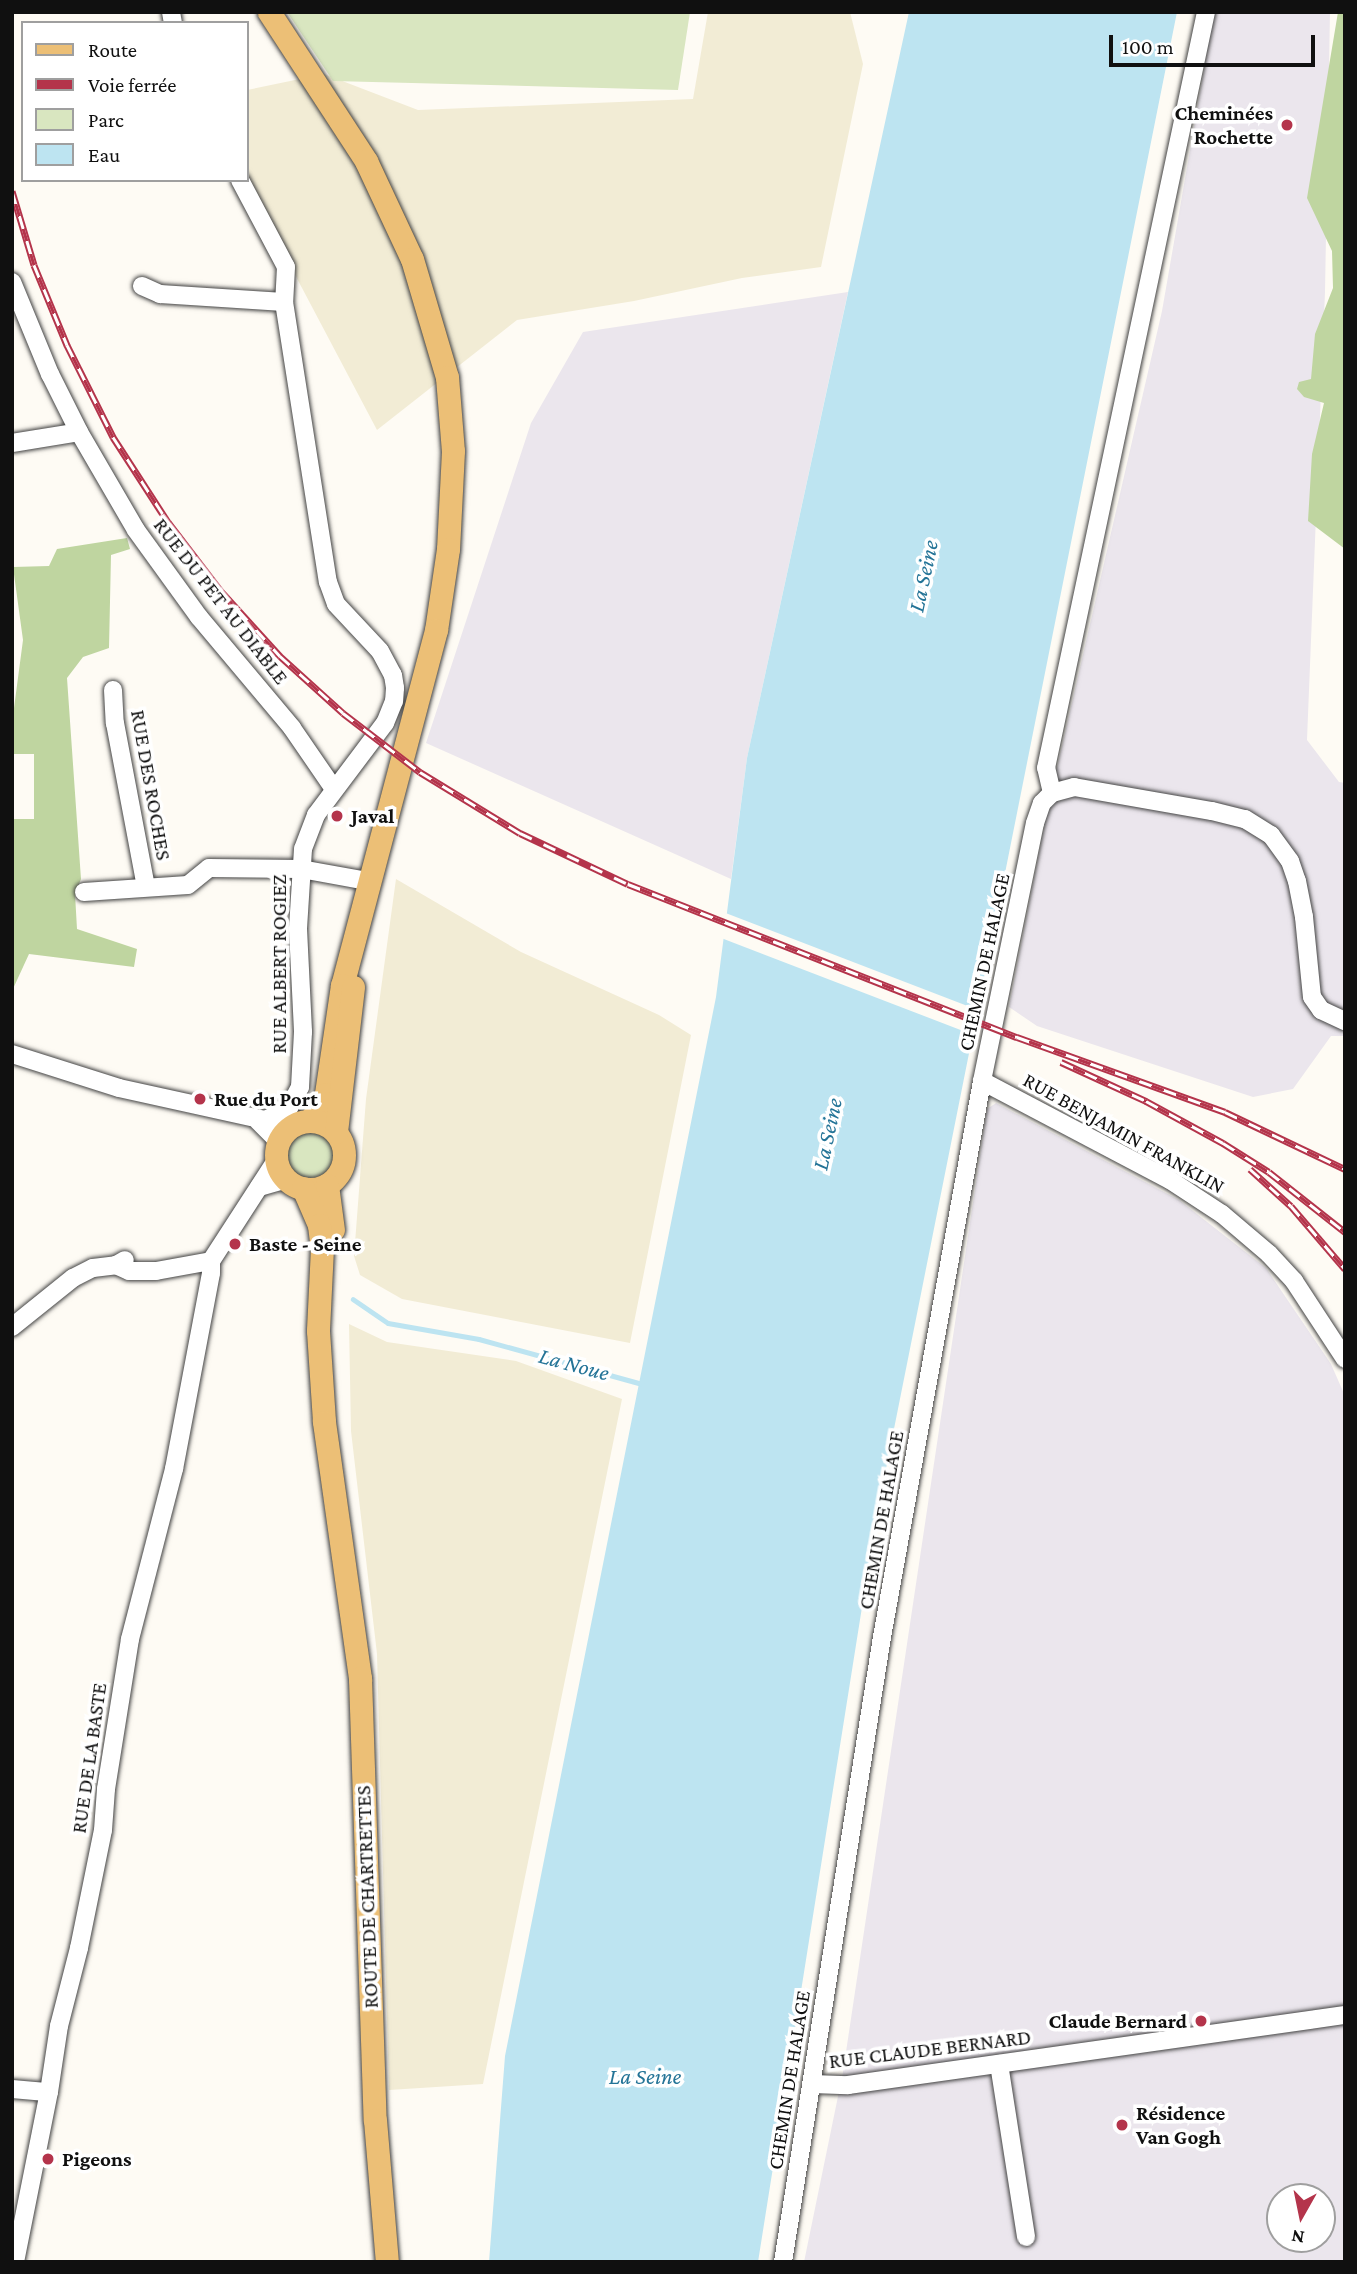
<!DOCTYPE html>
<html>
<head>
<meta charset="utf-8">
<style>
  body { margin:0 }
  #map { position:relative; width:1357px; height:2274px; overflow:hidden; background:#fefbf4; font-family:"Crimson Pro",serif }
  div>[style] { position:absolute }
  .industrial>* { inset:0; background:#ebe6ed }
  .farmland>* { inset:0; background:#f2ecd5 }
  .green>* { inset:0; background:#d9e6c0 }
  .round { border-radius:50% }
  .forest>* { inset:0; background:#bfd5a0 }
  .water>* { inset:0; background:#bde4f1 }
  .pier>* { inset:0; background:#fefbf4; transform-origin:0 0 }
  .stream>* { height:4.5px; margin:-2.25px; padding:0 2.25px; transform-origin:2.25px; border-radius:2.25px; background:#bde4f1 }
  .roads { filter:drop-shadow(0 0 2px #434343) drop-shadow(0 0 2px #434343) }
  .minor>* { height:18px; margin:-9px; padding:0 9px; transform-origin:9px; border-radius:9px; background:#fff }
  .major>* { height:23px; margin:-11.5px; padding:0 11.5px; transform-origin:11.5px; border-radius:11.5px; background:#ecbf76 }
  .major>.ring { margin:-11.5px; padding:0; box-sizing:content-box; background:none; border:23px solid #ecbf76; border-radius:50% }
  .rail>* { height:7px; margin-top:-3.5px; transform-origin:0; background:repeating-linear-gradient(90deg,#fff 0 13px,#b4344b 0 26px); box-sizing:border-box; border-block:2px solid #b4344b }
  .dots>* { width:19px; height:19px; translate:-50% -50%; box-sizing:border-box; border:4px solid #fff; border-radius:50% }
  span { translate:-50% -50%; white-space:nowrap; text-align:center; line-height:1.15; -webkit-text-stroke:7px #fff; paint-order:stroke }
  .poi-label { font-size:21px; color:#101010; font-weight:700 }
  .right { translate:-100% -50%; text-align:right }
  .left { translate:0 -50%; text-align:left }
  .street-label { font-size:21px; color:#101010 }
  .water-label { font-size:23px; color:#247497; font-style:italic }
  .frame { position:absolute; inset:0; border:14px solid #101010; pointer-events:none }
  .legend { position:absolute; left:21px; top:21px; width:228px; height:161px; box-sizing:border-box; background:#fff; border:2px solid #9f9f9f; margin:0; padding:9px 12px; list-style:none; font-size:21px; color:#101010 }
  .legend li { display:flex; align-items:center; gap:14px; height:35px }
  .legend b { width:35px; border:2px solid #9f9f9f }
  .north { position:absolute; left:1266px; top:2183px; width:70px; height:70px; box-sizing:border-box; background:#fff; border:2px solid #9f9f9f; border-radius:50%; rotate:189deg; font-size:19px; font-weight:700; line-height:28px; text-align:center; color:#101010 }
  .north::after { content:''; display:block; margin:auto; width:24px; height:32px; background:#b4344b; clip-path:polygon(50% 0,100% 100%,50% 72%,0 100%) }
  .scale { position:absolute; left:1109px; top:35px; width:206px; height:32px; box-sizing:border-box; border:4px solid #101010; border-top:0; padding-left:9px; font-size:21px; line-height:24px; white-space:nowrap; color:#101010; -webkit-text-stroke:5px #fff; paint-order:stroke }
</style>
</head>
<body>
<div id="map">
  <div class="industrial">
    <div style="clip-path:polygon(1214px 12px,1330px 12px,1325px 292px,1307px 740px,1339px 782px,1345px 783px,1345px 1036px,1331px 1036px,1293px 1089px,1253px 1097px,1037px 1026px,1009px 1007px,1048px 807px,1162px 311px)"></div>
    <div style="clip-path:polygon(848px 292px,747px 758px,731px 879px,426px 743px,531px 423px,583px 332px)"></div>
    <div style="clip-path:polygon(evenodd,996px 1103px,1179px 1200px,1266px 1268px,1331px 1364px,1345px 1396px,1345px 2262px,804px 2262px,843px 2072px,987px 1109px,996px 1103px,1280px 2197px,1322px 2197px,1322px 2239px,1280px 2239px,1280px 2197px)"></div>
  </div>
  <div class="farmland">
    <div style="clip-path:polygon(708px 12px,850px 12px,863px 64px,821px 267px,742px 278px,634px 301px,517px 320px,377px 430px,245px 180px,247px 90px,324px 74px,418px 110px,693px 99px)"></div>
    <div style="clip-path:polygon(396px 879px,521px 952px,659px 1015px,691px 1035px,630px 1343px,402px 1299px,360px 1275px,354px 1256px,366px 1099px)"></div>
    <div style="clip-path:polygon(349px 1324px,387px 1342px,516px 1361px,622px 1399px,483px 2084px,389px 2090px,377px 1654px,351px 1431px)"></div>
  </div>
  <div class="green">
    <div style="clip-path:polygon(287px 12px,690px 12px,678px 90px,333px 81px)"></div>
    <div class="round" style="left:286px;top:1131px;width:50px;height:50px"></div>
  </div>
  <div class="forest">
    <div style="clip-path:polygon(1338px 12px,1345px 12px,1345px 549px,1308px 521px,1312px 454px,1324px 403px,1304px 397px,1297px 389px,1299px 382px,1311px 379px,1315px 334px,1333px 288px,1332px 251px,1307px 198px)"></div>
    <div style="clip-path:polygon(127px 538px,130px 549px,111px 555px,109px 648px,83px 657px,67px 678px,81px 879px,75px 894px,77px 929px,137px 949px,134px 967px,29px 954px,12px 991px,12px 819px,34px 819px,34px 754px,14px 754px,14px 708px,23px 640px,13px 567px,49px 566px,57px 549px)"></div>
  </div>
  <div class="water">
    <div style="clip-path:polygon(909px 12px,1177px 12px,876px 1519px,758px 2262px,489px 2262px,505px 2056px,716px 997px,747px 758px)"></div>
  </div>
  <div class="pier">
    <div style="left:723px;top:912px;width:278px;height:25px;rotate:21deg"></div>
  </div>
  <div class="stream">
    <div style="left:353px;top:1299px;width:42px;rotate:34.4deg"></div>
    <div style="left:388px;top:1323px;width:92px;rotate:10deg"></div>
    <div style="left:479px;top:1339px;width:169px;rotate:15.4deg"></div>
  </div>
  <div class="roads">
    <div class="minor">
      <div style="left:171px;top:12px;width:11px;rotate:80deg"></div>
      <div style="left:240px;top:180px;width:98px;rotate:62.1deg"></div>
      <div style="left:286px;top:267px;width:35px;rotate:93deg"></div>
      <div style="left:284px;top:302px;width:283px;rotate:81.1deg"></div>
      <div style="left:328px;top:582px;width:23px;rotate:70deg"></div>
      <div style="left:336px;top:604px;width:64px;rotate:46.9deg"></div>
      <div style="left:380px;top:651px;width:27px;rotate:62deg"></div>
      <div style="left:393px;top:675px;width:13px;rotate:81deg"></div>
      <div style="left:395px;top:688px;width:13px;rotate:94deg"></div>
      <div style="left:394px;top:701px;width:24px;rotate:112deg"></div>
      <div style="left:385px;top:723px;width:115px;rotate:126.9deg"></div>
      <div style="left:316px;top:815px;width:36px;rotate:111deg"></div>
      <div style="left:303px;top:849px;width:80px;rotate:93.6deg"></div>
      <div style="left:298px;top:929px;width:103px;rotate:87.2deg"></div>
      <div style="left:303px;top:1032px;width:55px;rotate:93.1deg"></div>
      <div style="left:300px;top:1087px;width:24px;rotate:118deg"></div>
      <div style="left:289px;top:1108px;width:27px;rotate:153deg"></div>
      <div style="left:12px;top:282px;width:100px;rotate:67.6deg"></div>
      <div style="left:50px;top:374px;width:65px;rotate:63.4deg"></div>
      <div style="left:79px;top:432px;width:113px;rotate:59.8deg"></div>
      <div style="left:136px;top:530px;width:107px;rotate:54.1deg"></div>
      <div style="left:199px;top:617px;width:145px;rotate:50deg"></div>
      <div style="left:292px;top:728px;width:74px;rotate:55.5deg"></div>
      <div style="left:142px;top:286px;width:20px;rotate:24deg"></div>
      <div style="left:160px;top:294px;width:124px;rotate:3.7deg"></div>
      <div style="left:12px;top:443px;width:68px;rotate:-9.3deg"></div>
      <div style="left:113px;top:690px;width:33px;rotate:87deg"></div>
      <div style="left:115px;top:723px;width:167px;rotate:79.3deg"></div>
      <div style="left:1052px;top:793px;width:26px;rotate:-103deg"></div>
      <div style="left:1046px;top:768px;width:773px;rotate:-78.05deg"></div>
      <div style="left:84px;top:892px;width:104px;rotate:-3.9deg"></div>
      <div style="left:188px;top:885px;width:27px;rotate:-39deg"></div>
      <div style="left:209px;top:868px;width:92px;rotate:0.6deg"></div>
      <div style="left:301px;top:869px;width:68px;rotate:10.2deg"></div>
      <div style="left:12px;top:1054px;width:112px;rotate:17.6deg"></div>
      <div style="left:119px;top:1088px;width:159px;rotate:12.4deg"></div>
      <div style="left:274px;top:1122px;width:26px"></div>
      <div style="left:982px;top:1081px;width:212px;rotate:27.8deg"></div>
      <div style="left:1170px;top:1180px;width:62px;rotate:33.2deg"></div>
      <div style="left:1222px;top:1214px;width:62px;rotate:40.4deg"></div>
      <div style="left:1269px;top:1254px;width:37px;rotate:47deg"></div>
      <div style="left:1294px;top:1281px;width:93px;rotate:56.8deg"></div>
      <div style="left:258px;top:1121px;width:30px;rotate:45deg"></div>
      <div style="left:259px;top:1187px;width:29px;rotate:-16deg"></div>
      <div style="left:116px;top:1265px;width:14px;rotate:25deg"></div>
      <div style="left:129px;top:1271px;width:27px"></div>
      <div style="left:156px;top:1271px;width:56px;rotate:-10.3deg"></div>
      <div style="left:211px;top:1261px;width:121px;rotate:-57.1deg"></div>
      <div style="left:12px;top:1327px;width:78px;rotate:-38.8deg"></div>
      <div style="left:73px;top:1278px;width:22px;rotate:-27deg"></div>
      <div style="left:93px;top:1268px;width:23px;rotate:-7deg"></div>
      <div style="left:116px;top:1265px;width:10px;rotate:-29deg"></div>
      <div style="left:999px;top:2064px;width:175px;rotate:81.1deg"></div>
      <div style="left:812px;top:2084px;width:36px;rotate:2deg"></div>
      <div style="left:848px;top:2085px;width:502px;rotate:-8.02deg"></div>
      <div style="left:12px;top:2089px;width:37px;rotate:5deg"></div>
      <div style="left:15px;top:2262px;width:173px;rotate:-78.7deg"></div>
      <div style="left:49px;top:2092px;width:67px;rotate:-81.4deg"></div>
      <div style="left:59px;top:2026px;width:81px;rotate:-75.6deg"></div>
      <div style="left:79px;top:1948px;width:120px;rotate:-78.5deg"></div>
      <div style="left:103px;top:1830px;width:41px;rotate:-85.8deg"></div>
      <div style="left:106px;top:1789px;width:152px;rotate:-80.9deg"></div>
      <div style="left:130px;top:1639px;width:176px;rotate:-75.5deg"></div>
      <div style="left:174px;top:1469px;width:199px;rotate:-79.3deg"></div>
      <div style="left:211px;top:1273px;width:12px;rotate:-90deg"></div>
      <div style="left:783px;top:2262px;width:633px;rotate:-81deg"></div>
      <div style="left:882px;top:1637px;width:565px;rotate:-79.8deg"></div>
      <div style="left:982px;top:1081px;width:263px;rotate:-78.4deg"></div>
      <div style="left:1035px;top:823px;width:21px;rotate:-71deg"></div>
      <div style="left:1042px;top:803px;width:14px;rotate:-45deg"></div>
      <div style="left:1052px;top:793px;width:23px;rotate:-15deg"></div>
      <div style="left:1074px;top:787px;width:140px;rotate:9.9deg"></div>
      <div style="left:1212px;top:811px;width:34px;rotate:14deg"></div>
      <div style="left:1245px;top:819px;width:31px;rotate:32deg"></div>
      <div style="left:1271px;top:835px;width:32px;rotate:54deg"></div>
      <div style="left:1290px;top:861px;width:21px;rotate:71deg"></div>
      <div style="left:1297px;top:881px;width:37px;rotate:79deg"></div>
      <div style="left:1304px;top:917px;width:80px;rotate:84.3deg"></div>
      <div style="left:1312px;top:997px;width:16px;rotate:55deg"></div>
      <div style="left:1321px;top:1010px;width:26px;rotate:25deg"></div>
    </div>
    <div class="major">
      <div style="left:269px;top:12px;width:178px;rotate:56.9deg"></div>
      <div style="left:366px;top:161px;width:108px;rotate:64.9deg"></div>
      <div style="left:412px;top:259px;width:123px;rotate:73.5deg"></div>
      <div style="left:447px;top:377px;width:74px;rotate:85.4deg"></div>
      <div style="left:453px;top:451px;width:98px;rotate:92.9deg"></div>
      <div style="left:448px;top:549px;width:82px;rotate:98.4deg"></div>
      <div style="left:436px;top:630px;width:367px;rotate:104.8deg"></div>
      <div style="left:342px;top:985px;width:110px;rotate:98.4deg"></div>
      <div style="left:326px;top:1094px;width:9px;rotate:103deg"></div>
      <div style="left:324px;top:1103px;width:23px;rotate:130deg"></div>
      <div class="ring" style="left:276px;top:1121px;width:45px;height:45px"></div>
      <div style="left:336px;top:1132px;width:146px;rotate:-83.3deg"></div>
      <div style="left:327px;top:1185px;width:45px;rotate:82.4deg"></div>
      <div style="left:303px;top:1188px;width:40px;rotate:66.6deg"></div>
      <div style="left:319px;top:1225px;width:23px;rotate:83deg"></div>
      <div style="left:322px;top:1248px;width:83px;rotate:92.8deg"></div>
      <div style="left:318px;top:1331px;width:91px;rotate:86.2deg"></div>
      <div style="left:324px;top:1422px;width:259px;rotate:82deg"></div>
      <div style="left:360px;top:1678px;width:442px;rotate:88.1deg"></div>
      <div style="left:375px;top:2120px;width:143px;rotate:85.2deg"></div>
    </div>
  </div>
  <div class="rail">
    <div style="left:12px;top:191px;width:77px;rotate:73.4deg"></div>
    <div style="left:34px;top:265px;width:87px;rotate:67.6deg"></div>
    <div style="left:67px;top:345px;width:103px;rotate:63.4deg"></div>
    <div style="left:113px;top:437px;width:101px;rotate:57.1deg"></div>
    <div style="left:168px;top:522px;width:87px;rotate:52.5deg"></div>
    <div style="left:221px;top:591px;width:88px;rotate:47.8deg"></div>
    <div style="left:280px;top:656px;width:85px;rotate:42.1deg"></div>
    <div style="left:343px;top:713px;width:97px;rotate:37.5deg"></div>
    <div style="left:420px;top:772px;width:117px;rotate:31.4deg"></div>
    <div style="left:520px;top:833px;width:119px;rotate:25.3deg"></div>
    <div style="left:628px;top:884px;width:418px;rotate:21.5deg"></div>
    <div style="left:1017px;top:1037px;width:221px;rotate:19.8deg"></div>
    <div style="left:1225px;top:1112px;width:133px;rotate:25.4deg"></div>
    <div style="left:1061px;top:1062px;width:94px;rotate:24.6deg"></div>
    <div style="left:1146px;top:1101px;width:88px;rotate:28.6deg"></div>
    <div style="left:1223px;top:1143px;width:54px;rotate:32.2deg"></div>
    <div style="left:1269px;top:1172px;width:97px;rotate:38.3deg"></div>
    <div style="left:1250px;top:1169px;width:55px;rotate:42.1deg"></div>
    <div style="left:1291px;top:1206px;width:83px;rotate:49.4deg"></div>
  </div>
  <div class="dots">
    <div style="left:1287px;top:125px;background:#b4344b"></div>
    <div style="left:337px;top:816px;background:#b4344b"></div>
    <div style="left:200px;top:1099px;background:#b4344b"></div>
    <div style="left:235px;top:1244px;background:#b4344b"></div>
    <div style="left:1201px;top:2021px;background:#b4344b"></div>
    <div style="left:1122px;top:2125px;background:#b4344b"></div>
    <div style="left:48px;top:2159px;background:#b4344b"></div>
  </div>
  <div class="poi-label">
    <span class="right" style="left:1273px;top:125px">Cheminées<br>Rochette</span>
    <span class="left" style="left:351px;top:816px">Javal</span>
    <span class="left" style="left:214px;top:1099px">Rue du Port</span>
    <span class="left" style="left:249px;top:1244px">Baste - Seine</span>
    <span class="right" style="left:1187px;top:2021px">Claude Bernard</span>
    <span class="left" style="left:1136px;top:2125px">Résidence<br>Van Gogh</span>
    <span class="left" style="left:62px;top:2159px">Pigeons</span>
  </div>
  <div class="street-label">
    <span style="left:221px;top:601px;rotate:52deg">RUE DU PET AU DIABLE</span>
    <span style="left:151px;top:785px;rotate:80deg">RUE DES ROCHES</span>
    <span style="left:984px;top:962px;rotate:-78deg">CHEMIN DE HALAGE</span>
    <span style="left:279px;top:964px;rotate:-90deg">RUE ALBERT ROGIEZ</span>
    <span style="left:1124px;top:1133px;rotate:29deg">RUE BENJAMIN FRANKLIN</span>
    <span style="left:881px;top:1520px;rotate:-80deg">CHEMIN DE HALAGE</span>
    <span style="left:89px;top:1758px;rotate:-82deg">RUE DE LA BASTE</span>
    <span style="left:367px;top:1897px;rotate:-92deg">ROUTE DE CHARTRETTES</span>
    <span style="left:930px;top:2049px;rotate:-7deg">RUE CLAUDE BERNARD</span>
    <span style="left:789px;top:2080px;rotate:-81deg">CHEMIN DE HALAGE</span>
  </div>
  <div class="water-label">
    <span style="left:923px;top:576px;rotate:-78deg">La Seine</span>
    <span style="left:827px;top:1134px;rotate:-78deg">La Seine</span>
    <span style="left:574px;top:1364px;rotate:15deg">La Noue</span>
    <span style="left:645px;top:2076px">La Seine</span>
  </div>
  <div class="frame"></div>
  <ul class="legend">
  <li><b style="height:9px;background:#ecbf76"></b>Route</li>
  <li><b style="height:9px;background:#b4344b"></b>Voie ferrée</li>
  <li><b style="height:19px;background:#d9e6c0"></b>Parc</li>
  <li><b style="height:19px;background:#bde4f1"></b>Eau</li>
  </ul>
  <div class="north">N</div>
  <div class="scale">100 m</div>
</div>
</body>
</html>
